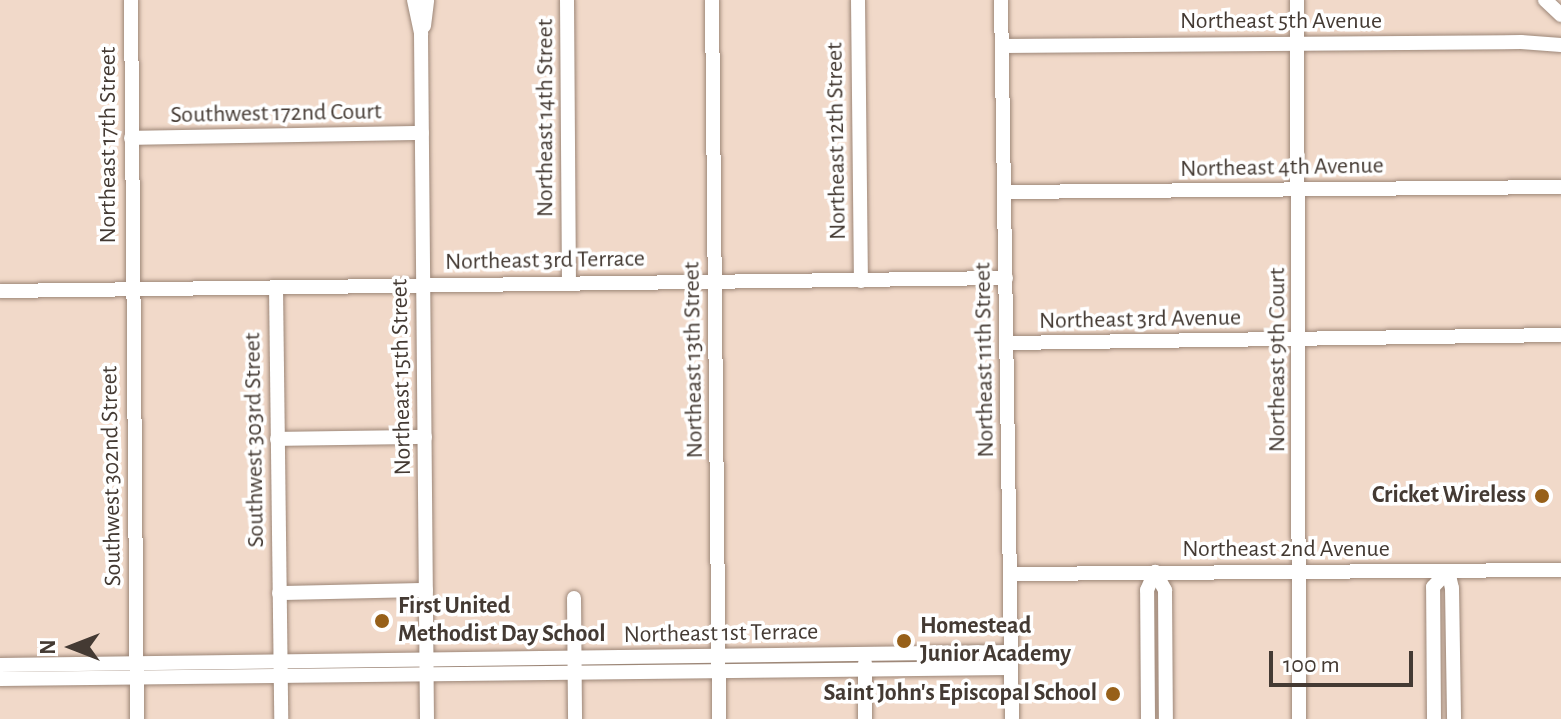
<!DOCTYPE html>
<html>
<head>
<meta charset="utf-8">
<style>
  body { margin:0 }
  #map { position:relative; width:1561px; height:719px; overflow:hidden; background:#f1d9c9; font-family:"Alegreya Sans",sans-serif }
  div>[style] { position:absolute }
  .roads { filter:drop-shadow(0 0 2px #9c8677) drop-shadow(0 0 2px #9c8677) }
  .minor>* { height:14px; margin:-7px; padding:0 7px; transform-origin:7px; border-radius:7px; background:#fff }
  .dots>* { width:22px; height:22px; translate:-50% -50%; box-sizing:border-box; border:4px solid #fff; border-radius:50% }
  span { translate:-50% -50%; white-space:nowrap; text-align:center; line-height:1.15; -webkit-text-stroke:7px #fff; paint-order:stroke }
  .street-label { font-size:24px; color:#443a33 }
  .poi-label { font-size:24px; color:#443a33; font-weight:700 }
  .right { translate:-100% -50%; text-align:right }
  .left { translate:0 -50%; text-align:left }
  .north { position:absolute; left:32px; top:607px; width:80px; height:80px; -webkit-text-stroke:6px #fff; paint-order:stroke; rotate:270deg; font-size:22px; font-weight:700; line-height:32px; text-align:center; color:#443a33 }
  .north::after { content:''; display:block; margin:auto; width:28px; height:36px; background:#443a33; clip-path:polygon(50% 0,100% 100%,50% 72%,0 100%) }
  .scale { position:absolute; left:1269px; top:651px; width:144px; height:36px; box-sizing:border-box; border:4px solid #443a33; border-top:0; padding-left:10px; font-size:24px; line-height:28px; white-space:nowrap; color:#443a33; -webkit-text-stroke:6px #fff; paint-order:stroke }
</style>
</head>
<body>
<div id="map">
  <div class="roads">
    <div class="minor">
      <div style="left:131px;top:0;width:719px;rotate:89.52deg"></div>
      <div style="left:414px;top:0;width:35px;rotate:78deg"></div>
      <div style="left:421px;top:34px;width:685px;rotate:89.5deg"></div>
      <div style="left:567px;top:0;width:283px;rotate:89.6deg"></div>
      <div style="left:712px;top:0;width:719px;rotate:89.44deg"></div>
      <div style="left:858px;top:0;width:281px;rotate:89.4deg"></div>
      <div style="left:1001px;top:0;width:719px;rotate:89.12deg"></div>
      <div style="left:1297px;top:0;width:719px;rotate:89.84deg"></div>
      <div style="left:1545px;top:0;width:22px;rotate:43deg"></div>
      <div style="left:424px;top:26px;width:26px;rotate:-83deg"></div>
      <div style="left:1002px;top:46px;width:519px;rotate:-0.44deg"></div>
      <div style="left:1521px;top:42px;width:40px;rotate:4.3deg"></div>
      <div style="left:131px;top:138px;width:291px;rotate:-1deg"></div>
      <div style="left:1004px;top:192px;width:557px;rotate:-0.51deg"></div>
      <div style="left:276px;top:287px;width:432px;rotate:89.3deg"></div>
      <div style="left:0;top:291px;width:1006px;rotate:-0.74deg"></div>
      <div style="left:1007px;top:343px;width:554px;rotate:-0.83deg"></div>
      <div style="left:277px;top:439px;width:148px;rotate:-0.8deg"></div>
      <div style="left:1448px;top:571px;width:17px;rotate:77deg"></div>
      <div style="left:1452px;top:588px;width:131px;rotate:89.1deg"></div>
      <div style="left:1010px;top:574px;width:551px;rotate:-0.42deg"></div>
      <div style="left:279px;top:593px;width:147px;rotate:-1.2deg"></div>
      <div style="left:574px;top:598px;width:121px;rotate:89.5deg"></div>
      <div style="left:865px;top:663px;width:56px;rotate:90deg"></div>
      <div style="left:0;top:665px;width:1011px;rotate:-0.74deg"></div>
      <div style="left:0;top:679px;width:1011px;rotate:-0.62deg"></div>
      <div style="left:1148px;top:719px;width:129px;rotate:-90.4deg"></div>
      <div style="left:1147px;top:590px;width:20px;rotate:-66deg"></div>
      <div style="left:1155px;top:572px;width:21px;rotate:61deg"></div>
      <div style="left:1165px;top:590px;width:129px;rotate:89.6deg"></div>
      <div style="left:1434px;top:719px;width:132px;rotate:-90.4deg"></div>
      <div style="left:1433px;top:587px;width:22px;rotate:-47deg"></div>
    </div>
  </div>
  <div class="dots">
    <div style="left:1542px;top:496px;background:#976019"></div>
    <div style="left:382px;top:621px;background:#976019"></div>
    <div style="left:904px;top:641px;background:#976019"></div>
    <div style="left:1113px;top:694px;background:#976019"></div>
  </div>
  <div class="street-label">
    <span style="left:1281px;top:22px">Northeast 5th Avenue</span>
    <span style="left:276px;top:114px;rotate:-1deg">Southwest 172nd Court</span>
    <span style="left:546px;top:118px;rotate:-90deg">Northeast 14th Street</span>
    <span style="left:837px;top:141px;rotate:-91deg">Northeast 12th Street</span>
    <span style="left:109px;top:145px;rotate:-90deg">Northeast 17th Street</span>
    <span style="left:1282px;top:168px;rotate:-1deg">Northeast 4th Avenue</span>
    <span style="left:545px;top:261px;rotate:-1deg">Northeast 3rd Terrace</span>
    <span style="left:1140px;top:320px;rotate:-1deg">Northeast 3rd Avenue</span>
    <span style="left:694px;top:360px;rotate:-91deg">Northeast 13th Street</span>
    <span style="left:985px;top:360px;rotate:-91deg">Northeast 11th Street</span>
    <span style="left:1278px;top:360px;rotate:-90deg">Northeast 9th Court</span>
    <span style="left:402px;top:377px;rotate:-91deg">Northeast 15th Street</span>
    <span style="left:255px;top:440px;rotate:-91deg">Southwest 303rd Street</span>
    <span style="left:112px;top:476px;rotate:-91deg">Southwest 302nd Street</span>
    <span style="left:1286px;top:550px">Northeast 2nd Avenue</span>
    <span style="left:721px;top:634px;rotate:-1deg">Northeast 1st Terrace</span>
  </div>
  <div class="poi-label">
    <span class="right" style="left:1526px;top:496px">Cricket Wireless</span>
    <span class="left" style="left:398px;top:621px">First United<br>Methodist Day School</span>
    <span class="left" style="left:920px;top:641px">Homestead<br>Junior Academy</span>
    <span class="right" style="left:1097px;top:694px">Saint John's Episcopal School</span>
  </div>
  <div class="north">N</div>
  <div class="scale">100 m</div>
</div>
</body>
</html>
